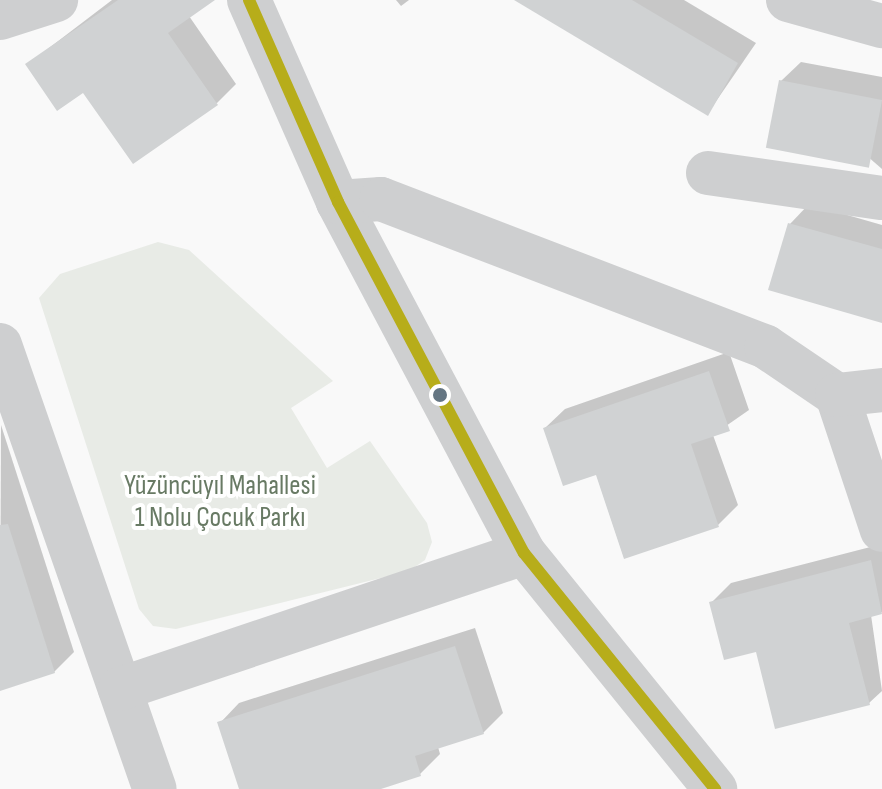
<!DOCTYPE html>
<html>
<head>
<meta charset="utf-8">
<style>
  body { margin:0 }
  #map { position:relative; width:882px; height:789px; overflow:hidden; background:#f9f9f9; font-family:"Sofia Sans Condensed",sans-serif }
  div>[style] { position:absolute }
  .green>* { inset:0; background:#e8ebe6 }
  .shadow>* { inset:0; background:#0003 }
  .building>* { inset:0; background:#d0d2d3; transform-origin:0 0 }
  .street>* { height:44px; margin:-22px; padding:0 22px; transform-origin:22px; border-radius:22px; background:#cecfd0 }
  .bus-1>* { height:12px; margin:-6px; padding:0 6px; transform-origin:6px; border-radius:6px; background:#b7ad1a }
  .dots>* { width:22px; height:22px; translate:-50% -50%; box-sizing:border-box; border:4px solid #fff; border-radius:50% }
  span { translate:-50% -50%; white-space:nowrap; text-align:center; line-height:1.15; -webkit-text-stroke:8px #fff; paint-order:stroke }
  .park-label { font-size:28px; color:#687a64 }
</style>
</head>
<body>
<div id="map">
  <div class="green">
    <div style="clip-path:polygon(158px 242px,189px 250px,333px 381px,291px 408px,327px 468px,370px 441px,427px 523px,432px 542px,425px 560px,409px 571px,176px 629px,153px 626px,139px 609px,39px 298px,60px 274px)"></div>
  </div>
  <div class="shadow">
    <div style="clip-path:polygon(112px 0,204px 0,189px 16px,236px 84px,217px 103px,84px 90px,28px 64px)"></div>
    <div style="clip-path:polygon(396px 0,409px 0,401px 6px)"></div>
    <div style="clip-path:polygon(532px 0,684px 0,756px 43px,708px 113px)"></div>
    <div style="clip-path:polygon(801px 62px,882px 77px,882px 169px,781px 81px)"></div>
    <div style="clip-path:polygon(809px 204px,882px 225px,882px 320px,790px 224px)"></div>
    <div style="clip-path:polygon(729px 352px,749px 410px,713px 435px,738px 505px,718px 525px,597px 472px,545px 428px,565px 409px)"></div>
    <div style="clip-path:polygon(1px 425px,74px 652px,54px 672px,0 689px)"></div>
    <div style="clip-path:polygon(882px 544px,882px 612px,871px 615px,882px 691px,869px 703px,757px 650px,711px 603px,731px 583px)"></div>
    <div style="clip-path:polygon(475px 628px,503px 713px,483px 733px,438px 747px,440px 754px,420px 774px,374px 789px,241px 789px,220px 723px,239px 703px)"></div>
  </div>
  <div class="building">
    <div style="clip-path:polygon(118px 0,215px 0,168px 33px,218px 105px,133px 164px,83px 93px,57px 111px,25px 64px)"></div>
    <div style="clip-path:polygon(514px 0,632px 0,738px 63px,708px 116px)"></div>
    <div style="left:779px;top:80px;width:105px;height:69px;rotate:11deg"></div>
    <div style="clip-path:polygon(788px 223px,882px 249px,882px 323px,768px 290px)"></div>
    <div style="clip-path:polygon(709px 371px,730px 431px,691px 444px,719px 527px,624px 559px,596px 475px,563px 486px,543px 428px)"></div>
    <div style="clip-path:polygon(8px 524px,55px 673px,0 691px,0 525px)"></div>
    <div style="clip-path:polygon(871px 560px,882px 614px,849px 623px,870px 705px,775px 729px,756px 652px,724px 660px,709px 602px)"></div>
    <div style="clip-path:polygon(455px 646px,484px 734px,415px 756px,421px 776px,381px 789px,239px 789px,217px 722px)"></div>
  </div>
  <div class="street">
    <div style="left:249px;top:0;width:221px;rotate:66.2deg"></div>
    <div style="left:338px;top:202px;width:397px;rotate:62.1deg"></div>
    <div style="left:524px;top:553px;width:304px;rotate:51deg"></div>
    <div style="left:788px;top:0;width:98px;rotate:15.5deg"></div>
    <div style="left:0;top:18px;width:59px;rotate:-17.8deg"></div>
    <div style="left:708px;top:173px;width:176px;rotate:8.2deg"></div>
    <div style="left:338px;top:202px;width:43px;rotate:-4deg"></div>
    <div style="left:381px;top:199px;width:412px;rotate:21deg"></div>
    <div style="left:766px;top:347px;width:86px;rotate:34.1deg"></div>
    <div style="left:837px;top:395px;width:142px;rotate:71.6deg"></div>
    <div style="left:0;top:345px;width:470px;rotate:70.8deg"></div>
    <div style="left:837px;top:395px;width:45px;rotate:-6.3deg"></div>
    <div style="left:120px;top:689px;width:426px;rotate:-18.6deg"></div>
  </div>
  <div class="bus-1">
    <div style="left:249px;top:0;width:221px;rotate:66.2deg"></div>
    <div style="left:338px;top:202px;width:397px;rotate:62.1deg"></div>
    <div style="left:524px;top:553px;width:304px;rotate:51deg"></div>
  </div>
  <div class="dots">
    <div style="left:440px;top:395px;background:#657683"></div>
  </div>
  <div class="park-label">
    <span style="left:220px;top:502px">Yüzüncüyıl Mahallesi<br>1 Nolu Çocuk Parkı</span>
  </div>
</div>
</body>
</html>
